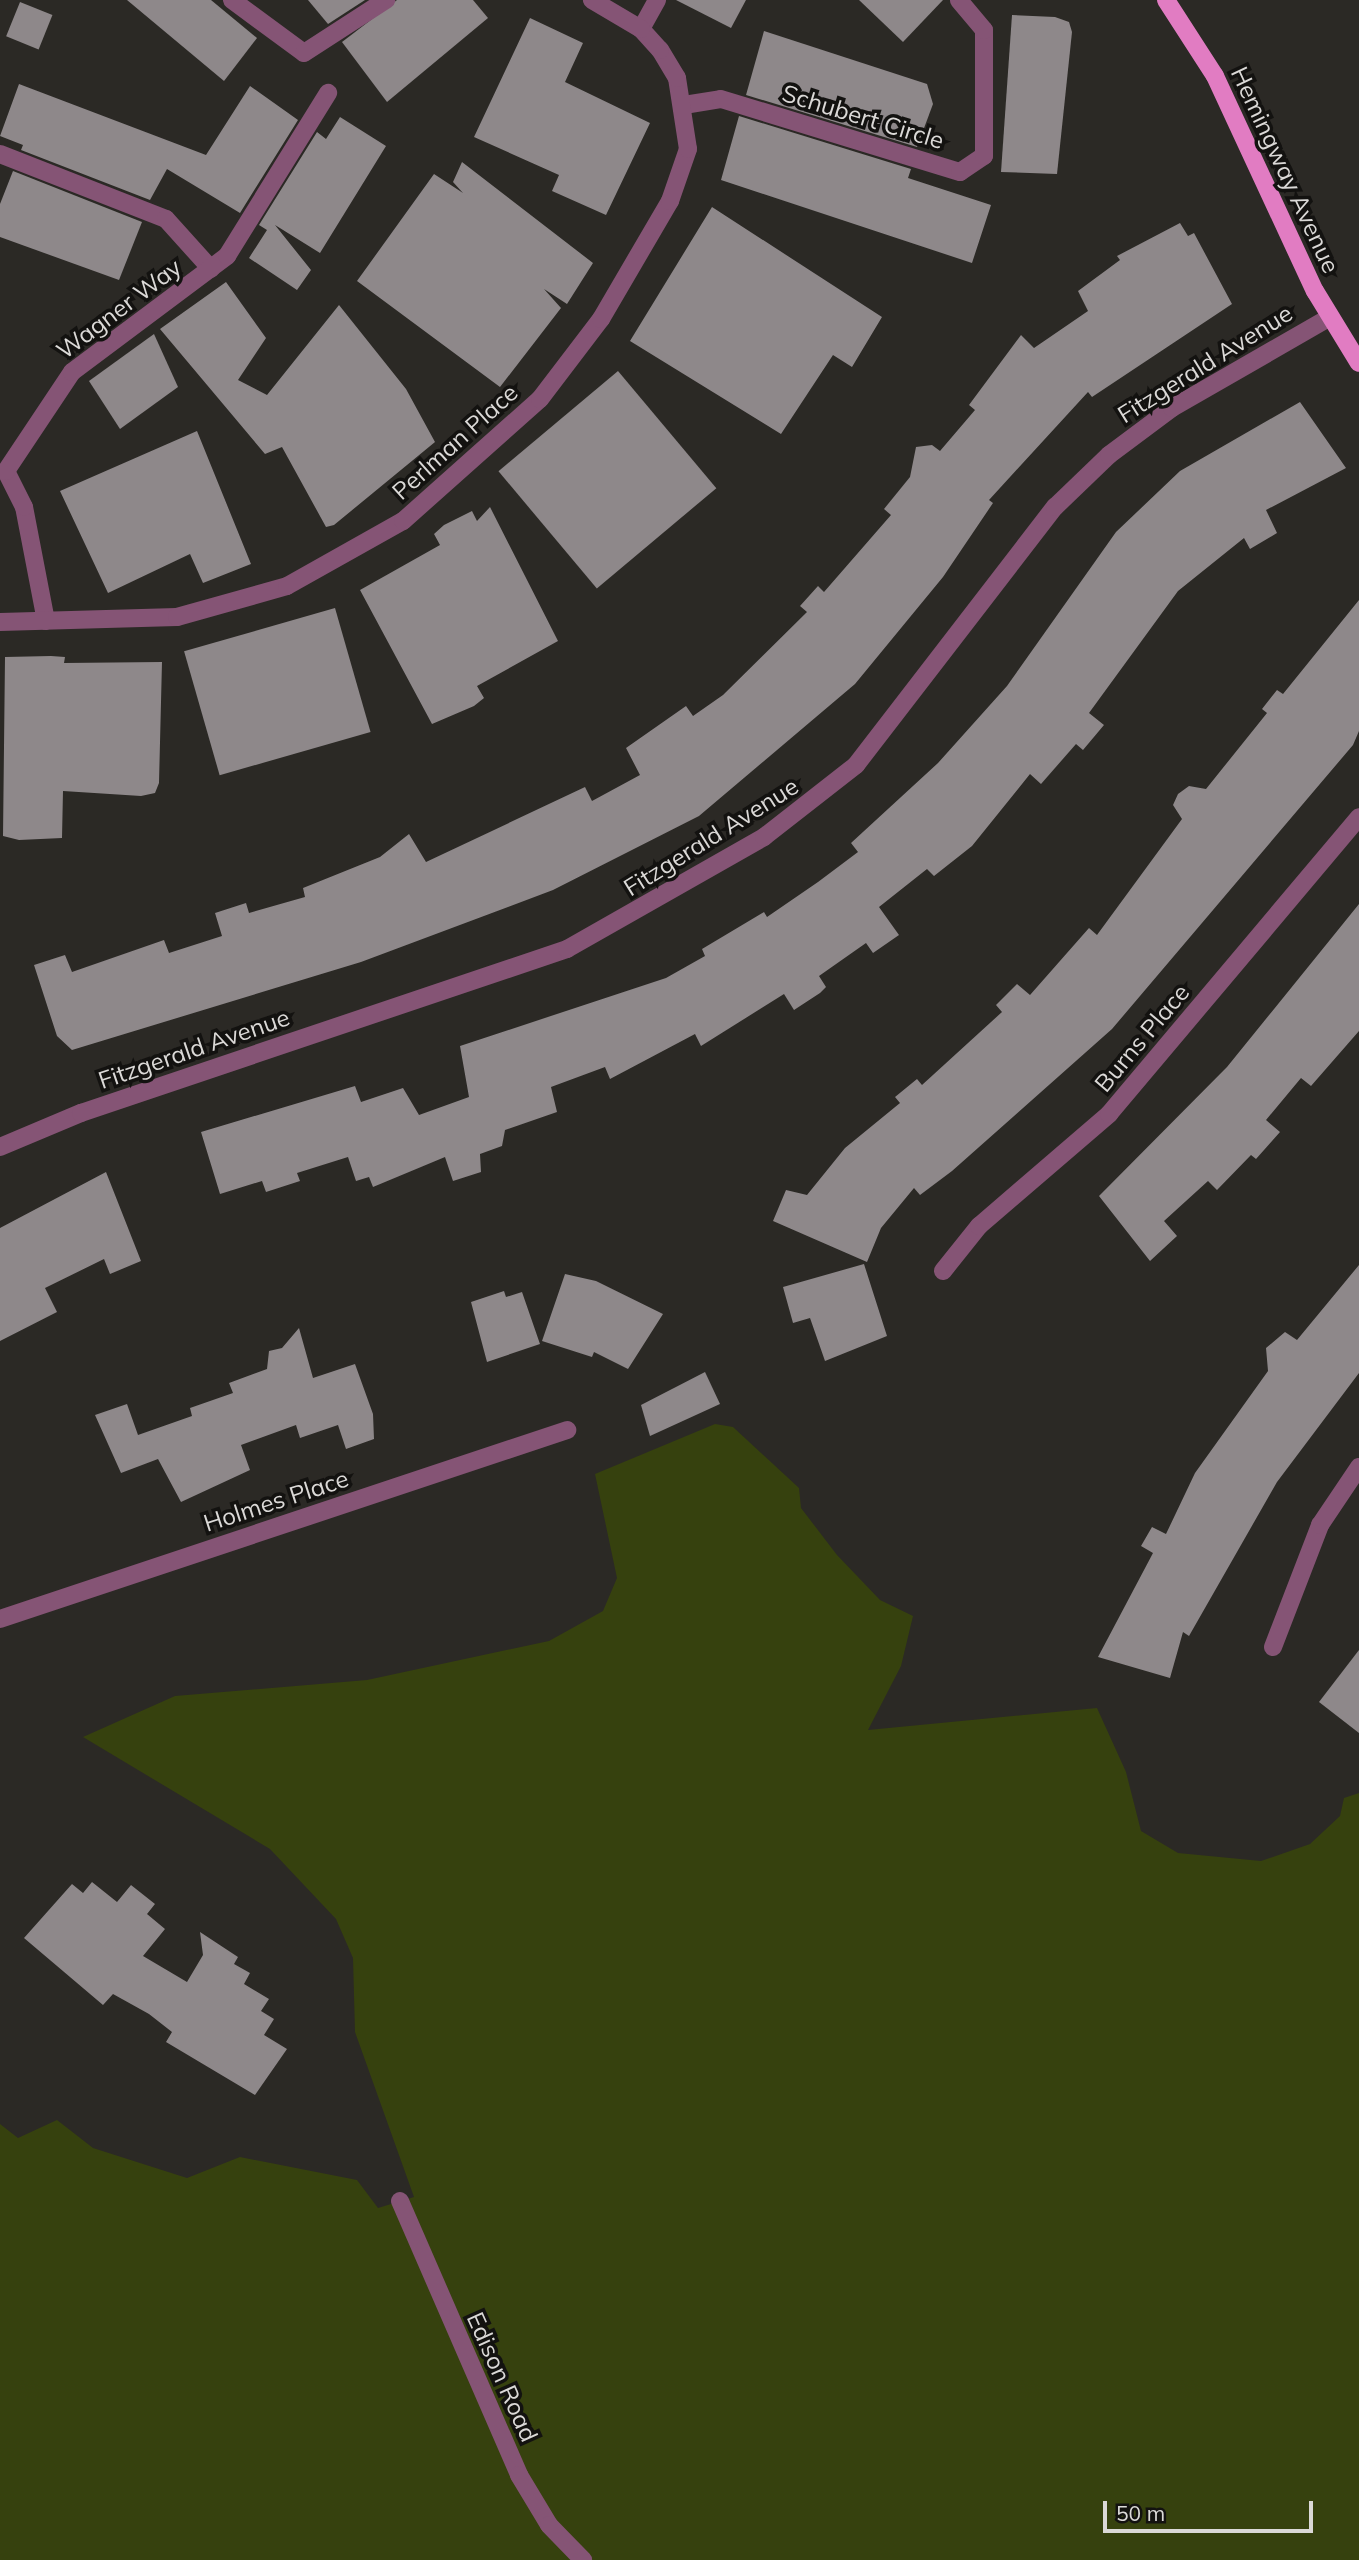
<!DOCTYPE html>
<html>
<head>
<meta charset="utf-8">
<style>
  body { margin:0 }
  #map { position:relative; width:1359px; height:2560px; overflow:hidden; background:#2b2925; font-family:Mulish,sans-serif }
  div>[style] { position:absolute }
  .green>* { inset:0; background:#36410e }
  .building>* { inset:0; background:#8e888a; transform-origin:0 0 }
  .minor>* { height:18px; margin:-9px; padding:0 9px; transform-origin:9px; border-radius:9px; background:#855475 }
  .major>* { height:18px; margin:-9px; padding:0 9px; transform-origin:9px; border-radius:9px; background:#e17cc2 }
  span { translate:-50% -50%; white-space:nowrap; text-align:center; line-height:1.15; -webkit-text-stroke:7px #131210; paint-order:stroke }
  .street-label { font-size:24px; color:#dbd9d7 }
  .scale { position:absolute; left:1103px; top:2501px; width:210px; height:32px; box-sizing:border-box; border:4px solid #dbd9d7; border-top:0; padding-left:9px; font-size:21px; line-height:24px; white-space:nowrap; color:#dbd9d7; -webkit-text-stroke:5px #131210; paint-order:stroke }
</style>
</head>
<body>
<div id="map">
  <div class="green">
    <div style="clip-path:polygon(715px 1424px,733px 1427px,799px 1488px,801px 1508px,837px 1555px,880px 1600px,913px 1616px,901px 1666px,868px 1730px,1097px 1708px,1126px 1772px,1141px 1831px,1178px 1853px,1261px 1861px,1310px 1844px,1340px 1816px,1344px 1798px,1359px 1793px,1359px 2560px,0 2560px,0 2124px,18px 2138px,57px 2120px,93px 2148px,187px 2178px,240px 2157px,357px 2180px,378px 2208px,414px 2197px,355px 2032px,353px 1958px,336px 1919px,270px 1849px,83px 1737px,175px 1696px,367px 1680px,549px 1641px,603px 1611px,617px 1578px,595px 1474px)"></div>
  </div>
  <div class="building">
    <div style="clip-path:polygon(127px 0,211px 0,257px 38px,224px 81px)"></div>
    <div style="clip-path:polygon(308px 0,365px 0,328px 24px)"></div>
    <div style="clip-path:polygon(397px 0,473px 0,488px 18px,387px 102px,342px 42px)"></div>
    <div style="clip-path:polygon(676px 0,746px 0,731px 28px)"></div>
    <div style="clip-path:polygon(859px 0,943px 0,903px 42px)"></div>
    <div style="left:20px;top:2px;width:35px;height:37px;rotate:22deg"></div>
    <div style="clip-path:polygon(1012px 15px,1055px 17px,1069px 22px,1072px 32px,1057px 174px,1001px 172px)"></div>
    <div style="clip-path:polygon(530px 18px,583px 43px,565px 82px,650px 123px,606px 215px,552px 191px,559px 175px,474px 137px)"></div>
    <div style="clip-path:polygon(764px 31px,927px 84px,933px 104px,917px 147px,746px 95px)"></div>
    <div style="clip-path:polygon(19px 84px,206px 155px,250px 86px,298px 120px,240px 213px,167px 169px,150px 200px,21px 150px,23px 145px,0 136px)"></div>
    <div style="clip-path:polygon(739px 116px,911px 169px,908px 178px,991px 205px,972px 263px,721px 180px)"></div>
    <div style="clip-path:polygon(340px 117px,386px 146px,320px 253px,275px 225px,311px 270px,297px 290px,249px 258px,267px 230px,259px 225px,317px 132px,326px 139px)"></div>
    <div style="clip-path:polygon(462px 162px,593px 263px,567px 304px,544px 289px,561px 308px,500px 387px,357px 281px,434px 174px,463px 193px,453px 182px)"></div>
    <div style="clip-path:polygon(13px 171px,142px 222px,119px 280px,0 237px,0 204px)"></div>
    <div style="clip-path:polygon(712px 207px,882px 317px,852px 367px,833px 355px,781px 434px,630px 341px)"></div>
    <div style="clip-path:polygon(1180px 223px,1188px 236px,1194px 233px,1232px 304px,1092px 397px,1088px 392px,989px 500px,993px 503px,943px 577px,855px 684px,699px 816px,553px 890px,361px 962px,72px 1050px,57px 1036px,34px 965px,65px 955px,72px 972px,164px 940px,169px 953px,222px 936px,215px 913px,246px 903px,249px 913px,305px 897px,303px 888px,380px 857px,409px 834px,426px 862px,585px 787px,592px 801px,640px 775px,626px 748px,686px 706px,693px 716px,723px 695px,807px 612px,800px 606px,818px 586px,824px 592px,891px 515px,884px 509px,910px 477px,916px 447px,932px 445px,940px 451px,975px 410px,969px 405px,1021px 335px,1034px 348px,1088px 311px,1078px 291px,1120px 260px,1117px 256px)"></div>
    <div style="clip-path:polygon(226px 282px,266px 338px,238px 380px,267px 395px,339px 305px,406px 389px,435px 442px,334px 525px,326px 527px,282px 447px,265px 454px,160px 329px)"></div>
    <div style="clip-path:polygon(154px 334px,178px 387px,120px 429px,89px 381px)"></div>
    <div style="left:618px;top:371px;width:153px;height:156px;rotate:50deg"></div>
    <div style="clip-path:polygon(1300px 402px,1346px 468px,1266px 510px,1277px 533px,1250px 549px,1244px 538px,1178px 591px,1089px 713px,1104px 725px,1083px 750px,1076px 744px,1041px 784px,1030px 774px,972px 846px,934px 876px,927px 869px,879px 907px,899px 935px,873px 953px,866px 943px,819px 976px,826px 987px,820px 993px,794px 1010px,784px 994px,701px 1046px,695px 1034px,610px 1079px,605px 1067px,551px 1087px,557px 1112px,505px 1130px,502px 1146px,480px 1154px,481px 1172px,453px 1181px,445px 1157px,373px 1187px,369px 1177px,356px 1181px,348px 1157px,297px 1173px,300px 1181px,266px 1192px,262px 1181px,220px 1194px,201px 1132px,355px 1086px,361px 1102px,403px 1088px,419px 1115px,469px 1097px,460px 1046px,666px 978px,705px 956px,702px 949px,764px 912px,767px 917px,818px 882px,858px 852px,851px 843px,938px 763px,1007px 686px,1116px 532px,1180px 471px)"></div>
    <div style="clip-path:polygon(197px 431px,251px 564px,203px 583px,190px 554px,108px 593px,60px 491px)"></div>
    <div style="clip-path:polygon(490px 507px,558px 641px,477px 686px,484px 698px,474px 706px,432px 724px,360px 590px,440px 545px,434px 534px,444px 525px,472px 511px,477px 521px)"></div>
    <div style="clip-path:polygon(1359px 600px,1359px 731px,1353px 745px,1112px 1029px,952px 1171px,920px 1195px,914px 1188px,881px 1228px,867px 1262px,773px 1221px,786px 1190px,807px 1195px,845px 1148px,900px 1103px,895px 1097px,917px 1079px,922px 1085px,1002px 1012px,996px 1005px,1017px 984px,1030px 995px,1089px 928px,1097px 935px,1182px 819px,1173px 805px,1178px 794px,1189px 786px,1206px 789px,1267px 713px,1262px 709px,1277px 690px,1283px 694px)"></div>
    <div style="left:335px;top:608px;width:129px;height:157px;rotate:74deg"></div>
    <div style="clip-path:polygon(51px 656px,65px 657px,64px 663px,162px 662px,159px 783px,155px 793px,141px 796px,63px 791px,62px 838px,19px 840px,3px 836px,5px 657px)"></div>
    <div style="clip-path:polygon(1359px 904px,1359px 1031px,1311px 1086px,1301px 1078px,1266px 1120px,1280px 1132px,1256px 1159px,1251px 1155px,1217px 1190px,1208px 1181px,1164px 1221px,1177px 1236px,1150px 1261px,1099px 1196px,1227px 1067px)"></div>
    <div style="clip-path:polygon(106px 1172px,141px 1261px,110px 1274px,104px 1259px,45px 1288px,57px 1312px,0 1341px,0 1228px)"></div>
    <div style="clip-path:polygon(864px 1264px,887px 1336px,825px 1361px,810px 1318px,793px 1323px,783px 1287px)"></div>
    <div style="clip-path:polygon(1359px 1265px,1359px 1373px,1277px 1482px,1189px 1636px,1183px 1632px,1170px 1678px,1098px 1657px,1153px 1553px,1141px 1546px,1152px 1527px,1166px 1534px,1195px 1473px,1268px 1371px,1266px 1348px,1285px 1332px,1297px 1340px)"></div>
    <div style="clip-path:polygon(565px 1274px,596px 1281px,663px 1314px,628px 1369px,594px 1352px,592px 1357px,542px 1341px)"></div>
    <div style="clip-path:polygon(504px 1291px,506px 1297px,522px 1292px,540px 1344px,487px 1362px,471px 1302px)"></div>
    <div style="clip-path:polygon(299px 1328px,313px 1378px,355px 1364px,373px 1414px,374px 1439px,346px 1449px,338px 1425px,300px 1438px,296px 1425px,241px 1445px,250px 1470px,181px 1502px,158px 1459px,121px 1473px,95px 1415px,127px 1404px,138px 1435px,192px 1416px,190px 1408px,233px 1393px,229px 1383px,267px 1369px,269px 1351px,282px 1348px)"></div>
    <div style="clip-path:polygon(705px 1372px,720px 1404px,650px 1436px,641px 1405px)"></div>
    <div style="clip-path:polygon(1359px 1650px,1359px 1733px,1319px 1702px)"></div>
    <div style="clip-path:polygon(92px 1882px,117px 1902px,131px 1885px,155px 1904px,147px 1914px,165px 1929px,143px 1956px,187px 1982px,203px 1955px,200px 1932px,238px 1957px,234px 1964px,250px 1973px,244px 1984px,269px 1999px,261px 2011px,274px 2019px,264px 2035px,287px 2049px,255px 2095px,166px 2042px,172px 2032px,149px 2014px,113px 1994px,103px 2005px,24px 1938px,72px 1884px,83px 1893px)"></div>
  </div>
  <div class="minor">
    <div style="left:232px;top:0;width:89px;rotate:36.4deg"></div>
    <div style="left:304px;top:53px;width:98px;rotate:-32.9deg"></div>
    <div style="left:641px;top:29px;width:33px;rotate:-61deg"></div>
    <div style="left:684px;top:105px;width:37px;rotate:-9deg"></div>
    <div style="left:721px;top:99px;width:250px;rotate:17deg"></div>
    <div style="left:960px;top:172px;width:29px;rotate:-34deg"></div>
    <div style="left:984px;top:156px;width:126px;rotate:-90deg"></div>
    <div style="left:984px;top:30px;width:39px;rotate:-130deg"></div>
    <div style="left:0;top:154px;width:178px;rotate:21.4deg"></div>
    <div style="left:166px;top:219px;width:67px;rotate:48deg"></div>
    <div style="left:46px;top:621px;width:116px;rotate:-100.9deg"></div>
    <div style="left:24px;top:507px;width:40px;rotate:-116.6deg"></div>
    <div style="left:6px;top:471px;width:119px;rotate:-56.3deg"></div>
    <div style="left:72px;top:372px;width:194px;rotate:-36.8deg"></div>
    <div style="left:227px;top:256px;width:192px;rotate:-58.2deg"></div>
    <div style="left:0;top:622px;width:177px;rotate:-1.6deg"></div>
    <div style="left:177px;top:617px;width:114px;rotate:-15.7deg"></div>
    <div style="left:287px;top:586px;width:133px;rotate:-29.3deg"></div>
    <div style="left:403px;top:521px;width:183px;rotate:-41.7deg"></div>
    <div style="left:540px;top:399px;width:101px;rotate:-52.7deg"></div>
    <div style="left:601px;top:319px;width:137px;rotate:-59.7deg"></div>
    <div style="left:670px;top:201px;width:55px;rotate:-70.9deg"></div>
    <div style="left:688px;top:149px;width:72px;rotate:-98.8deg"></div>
    <div style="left:677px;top:78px;width:33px;rotate:-121deg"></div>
    <div style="left:660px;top:50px;width:28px;rotate:-132deg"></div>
    <div style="left:641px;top:29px;width:57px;rotate:-149.4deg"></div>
    <div style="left:0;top:1147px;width:88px;rotate:-22.8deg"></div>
    <div style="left:81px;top:1113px;width:513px;rotate:-18.65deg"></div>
    <div style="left:567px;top:949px;width:227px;rotate:-29.6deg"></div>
    <div style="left:764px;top:837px;width:117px;rotate:-38deg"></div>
    <div style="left:856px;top:765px;width:326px;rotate:-52.4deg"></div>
    <div style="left:1055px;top:507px;width:75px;rotate:-43.9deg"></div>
    <div style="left:1109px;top:455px;width:79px;rotate:-36.7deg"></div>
    <div style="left:1172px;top:408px;width:182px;rotate:-29.9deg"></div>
    <div style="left:943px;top:1271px;width:58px;rotate:-51.3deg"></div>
    <div style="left:979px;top:1226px;width:172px;rotate:-40.7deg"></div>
    <div style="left:1109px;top:1114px;width:388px;rotate:-49.9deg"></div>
    <div style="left:0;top:1619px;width:598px;rotate:-18.43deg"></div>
    <div style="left:1273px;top:1647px;width:131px;rotate:-68.9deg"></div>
    <div style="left:1320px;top:1525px;width:70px;rotate:-56.1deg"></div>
    <div style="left:400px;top:2201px;width:299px;rotate:66.5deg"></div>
    <div style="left:519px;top:2475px;width:58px;rotate:59deg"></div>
    <div style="left:549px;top:2525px;width:49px;rotate:45.8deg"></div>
  </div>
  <div class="major">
    <div style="left:1166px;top:0;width:90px;rotate:57.2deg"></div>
    <div style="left:1215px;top:76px;width:237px;rotate:65.1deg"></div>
    <div style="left:1315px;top:291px;width:84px;rotate:58.6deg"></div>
  </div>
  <div class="street-label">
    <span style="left:863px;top:117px;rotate:17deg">Schubert Circle</span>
    <span style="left:1285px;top:170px;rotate:65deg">Hemingway Avenue</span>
    <span style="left:119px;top:309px;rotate:-37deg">Wagner Way</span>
    <span style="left:1205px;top:364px;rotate:-32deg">Fitzgerald Avenue</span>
    <span style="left:455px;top:442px;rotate:-42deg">Perlman Place</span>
    <span style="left:711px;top:837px;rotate:-32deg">Fitzgerald Avenue</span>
    <span style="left:1142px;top:1038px;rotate:-50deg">Burns Place</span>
    <span style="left:194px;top:1049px;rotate:-19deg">Fitzgerald Avenue</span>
    <span style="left:276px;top:1501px;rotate:-18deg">Holmes Place</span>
    <span style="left:502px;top:2377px;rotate:66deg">Edison Road</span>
  </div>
  <div class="scale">50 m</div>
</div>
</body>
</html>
